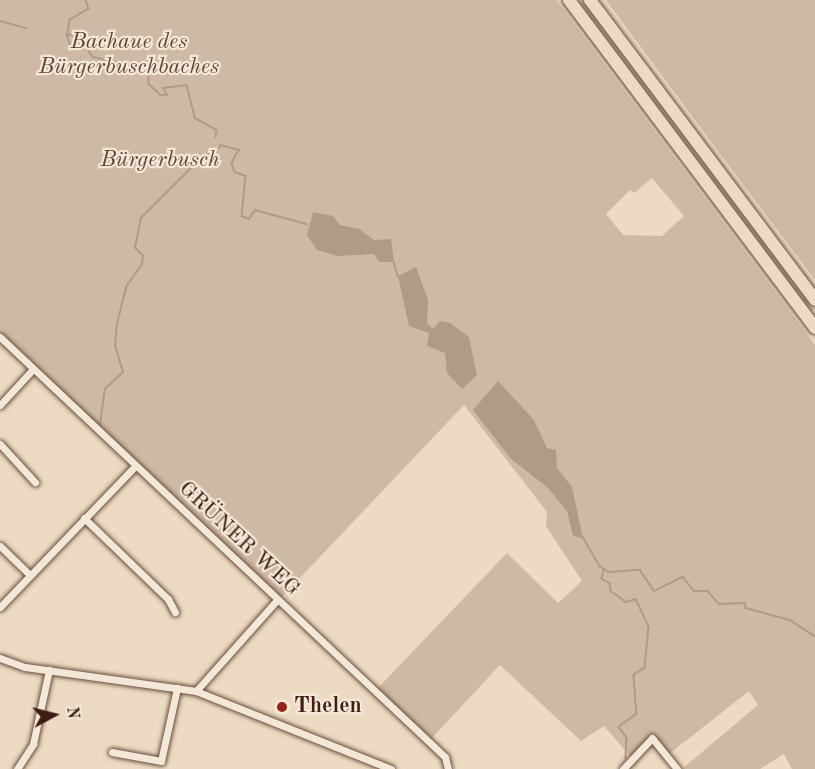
<!DOCTYPE html>
<html>
<head>
<meta charset="utf-8">
<style>
  body { margin:0 }
  #map { position:relative; width:815px; height:769px; overflow:hidden; background:#ecdac2; font-family:"Old Standard TT",serif }
  div>[style] { position:absolute }
  .green>* { inset:0; background:#cebaa4 }
  .water>* { inset:0; background:#b19a86 }
  .stream>* { height:1.5px; margin:-0.75px; padding:0 0.75px; transform-origin:0.75px; border-radius:0.75px; background:#b19a86 }
  .roads { filter:drop-shadow(0 0 2px #6a4d3e) drop-shadow(0 0 2px #6a4d3e) }
  .minor>* { height:7px; margin:-3.5px; padding:0 3.5px; transform-origin:3.5px; border-radius:3.5px; background:#f3e7d7 }
  .motorway>* { height:12px; margin:-6px; padding:0 6px; transform-origin:6px; border-radius:6px; background:#ecdac2 }
  .dots>* { width:16px; height:16px; translate:-50% -50%; box-sizing:border-box; border:3px solid #f3e7d7; border-radius:50% }
  span { translate:-50% -50%; white-space:nowrap; text-align:center; line-height:1.15; -webkit-text-stroke:4.5px #f3e7d7; paint-order:stroke }
  .park-label { font-size:22px; color:#624536; font-style:italic }
  .street-label { font-size:22px; color:#3e1e12 }
  .poi-label { font-size:22px; color:#3e1e12; font-weight:700 }
  .left { translate:0 -50%; text-align:left }
  .north { position:absolute; left:24px; top:685px; width:60px; height:60px; -webkit-text-stroke:4px #f3e7d7; paint-order:stroke; rotate:83deg; font-size:16px; font-weight:700; line-height:24px; text-align:center; color:#3e1e12 }
  .north::after { content:''; display:block; margin:auto; width:21px; height:27px; background:#3e1e12; clip-path:polygon(50% 0,100% 100%,50% 72%,0 100%) }
</style>
</head>
<body>
<div id="map">
  <div class="green">
    <div style="clip-path:polygon(evenodd,0 0,556px 0,815px 345px,815px 769px,792px 769px,784px 754px,760px 769px,682px 769px,758px 705px,749px 691px,669px 754px,654px 735px,630px 756px,604px 726px,581px 741px,500px 665px,431px 739px,376px 690px,507px 553px,558px 603px,582px 581px,546px 526px,547px 512px,464px 405px,279px 600px,0 334px,0 0,652px 178px,684px 216px,662px 236px,623px 235px,606px 214px,630px 190px,634px 193px,652px 178px)"></div>
    <div style="clip-path:polygon(606px 0,815px 0,815px 280px,709px 139px)"></div>
  </div>
  <div class="water">
    <div style="clip-path:polygon(313px 212px,333px 216px,340px 225px,359px 229px,374px 240px,391px 239px,394px 262px,379px 262px,374px 254px,338px 256px,317px 250px,307px 235px)"></div>
    <div style="clip-path:polygon(416px 267px,428px 300px,427px 323px,433px 329px,440px 321px,450px 323px,469px 337px,477px 375px,462px 389px,447px 373px,445px 353px,427px 346px,429px 333px,409px 326px,398px 276px)"></div>
    <div style="clip-path:polygon(498px 381px,534px 420px,547px 448px,556px 450px,557px 468px,572px 487px,583px 538px,573px 536px,567px 511px,547px 487px,511px 459px,473px 410px)"></div>
  </div>
  <div class="stream">
    <div style="left:86px;top:0;width:9px;rotate:72deg"></div>
    <div style="left:89px;top:9px;width:22px;rotate:150deg"></div>
    <div style="left:70px;top:20px;width:14px;rotate:98deg"></div>
    <div style="left:68px;top:34px;width:14px;rotate:17deg"></div>
    <div style="left:81px;top:38px;width:22px;rotate:58deg"></div>
    <div style="left:93px;top:57px;width:57px;rotate:12.1deg"></div>
    <div style="left:149px;top:69px;width:15px;rotate:90deg"></div>
    <div style="left:149px;top:84px;width:16px;rotate:43deg"></div>
    <div style="left:161px;top:95px;width:6px"></div>
    <div style="left:167px;top:95px;width:8px;rotate:-120deg"></div>
    <div style="left:163px;top:88px;width:24px;rotate:-7deg"></div>
    <div style="left:187px;top:85px;width:34px;rotate:76deg"></div>
    <div style="left:195px;top:118px;width:25px;rotate:29deg"></div>
    <div style="left:217px;top:130px;width:7px;rotate:98deg"></div>
    <div style="left:0;top:21px;width:27px;rotate:15deg"></div>
    <div style="left:67px;top:34px;width:16px;rotate:72deg"></div>
    <div style="left:220px;top:145px;width:20px;rotate:15deg"></div>
    <div style="left:239px;top:150px;width:15px;rotate:118deg"></div>
    <div style="left:232px;top:163px;width:9px;rotate:72deg"></div>
    <div style="left:235px;top:172px;width:12px;rotate:20deg"></div>
    <div style="left:246px;top:176px;width:40px;rotate:95.7deg"></div>
    <div style="left:242px;top:216px;width:8px;rotate:23deg"></div>
    <div style="left:249px;top:219px;width:11px;rotate:-56deg"></div>
    <div style="left:255px;top:210px;width:54px;rotate:15.1deg"></div>
    <div style="left:394px;top:262px;width:15px;rotate:74deg"></div>
    <div style="left:100px;top:424px;width:35px;rotate:-82deg"></div>
    <div style="left:105px;top:389px;width:25px;rotate:-43deg"></div>
    <div style="left:123px;top:372px;width:27px;rotate:-107deg"></div>
    <div style="left:115px;top:346px;width:22px;rotate:-85deg"></div>
    <div style="left:117px;top:324px;width:38px;rotate:-76deg"></div>
    <div style="left:126px;top:287px;width:28px;rotate:-55deg"></div>
    <div style="left:142px;top:264px;width:8px;rotate:-83deg"></div>
    <div style="left:143px;top:256px;width:11px;rotate:-135deg"></div>
    <div style="left:135px;top:248px;width:31px;rotate:-79deg"></div>
    <div style="left:141px;top:218px;width:86px;rotate:-45deg"></div>
    <div style="left:202px;top:157px;width:21px;rotate:-28deg"></div>
    <div style="left:583px;top:537px;width:34px;rotate:60deg"></div>
    <div style="left:600px;top:566px;width:11px;rotate:34deg"></div>
    <div style="left:609px;top:572px;width:31px;rotate:-4deg"></div>
    <div style="left:640px;top:570px;width:25px;rotate:56deg"></div>
    <div style="left:654px;top:591px;width:32px;rotate:-26deg"></div>
    <div style="left:683px;top:577px;width:18px;rotate:52deg"></div>
    <div style="left:694px;top:591px;width:14px"></div>
    <div style="left:708px;top:591px;width:17px;rotate:50deg"></div>
    <div style="left:719px;top:604px;width:26px;rotate:-2deg"></div>
    <div style="left:745px;top:603px;width:5px;rotate:79deg"></div>
    <div style="left:746px;top:608px;width:46px;rotate:15.3deg"></div>
    <div style="left:790px;top:620px;width:30px;rotate:33deg"></div>
    <div style="left:604px;top:570px;width:9px;rotate:103deg"></div>
    <div style="left:602px;top:579px;width:9px;rotate:27deg"></div>
    <div style="left:610px;top:583px;width:8px;rotate:83deg"></div>
    <div style="left:611px;top:591px;width:19px;rotate:36deg"></div>
    <div style="left:626px;top:602px;width:10px;rotate:-17deg"></div>
    <div style="left:636px;top:599px;width:31px;rotate:65deg"></div>
    <div style="left:649px;top:627px;width:41px;rotate:95.6deg"></div>
    <div style="left:645px;top:668px;width:13px;rotate:148deg"></div>
    <div style="left:634px;top:675px;width:39px;rotate:86deg"></div>
    <div style="left:637px;top:714px;width:22px;rotate:144deg"></div>
    <div style="left:619px;top:727px;width:14px;rotate:54deg"></div>
    <div style="left:627px;top:738px;width:20px;rotate:93deg"></div>
  </div>
  <div class="roads">
    <div class="minor">
      <div style="left:0;top:337px;width:612px;rotate:43.34deg"></div>
      <div style="left:445px;top:757px;width:12px;rotate:76deg"></div>
      <div style="left:0;top:405px;width:49px;rotate:-47.5deg"></div>
      <div style="left:0;top:444px;width:52px;rotate:47.4deg"></div>
      <div style="left:84px;top:518px;width:117px;rotate:44deg"></div>
      <div style="left:168px;top:599px;width:15px;rotate:62deg"></div>
      <div style="left:0;top:546px;width:42px;rotate:44deg"></div>
      <div style="left:0;top:607px;width:195px;rotate:-46.2deg"></div>
      <div style="left:0;top:658px;width:27px;rotate:20deg"></div>
      <div style="left:25px;top:667px;width:173px;rotate:8deg"></div>
      <div style="left:196px;top:691px;width:210px;rotate:21.8deg"></div>
      <div style="left:196px;top:691px;width:122px;rotate:-48.3deg"></div>
      <div style="left:112px;top:752px;width:50px;rotate:10.4deg"></div>
      <div style="left:161px;top:761px;width:75px;rotate:-77.6deg"></div>
      <div style="left:17px;top:769px;width:30px;rotate:-57deg"></div>
      <div style="left:33px;top:744px;width:76px;rotate:-77.8deg"></div>
      <div style="left:623px;top:769px;width:42px;rotate:-46.9deg"></div>
      <div style="left:652px;top:738px;width:40px;rotate:51deg"></div>
    </div>
    <div class="motorway">
      <div style="left:569px;top:0;width:410px;rotate:53.1deg"></div>
      <div style="left:590px;top:0;width:375px;rotate:53.1deg"></div>
    </div>
  </div>
  <div class="dots">
    <div style="left:282px;top:707px;background:#8f2418"></div>
  </div>
  <div class="park-label">
    <span style="left:129px;top:55px">Bachaue des<br>Bürgerbuschbaches</span>
    <span style="left:160px;top:161px">Bürgerbusch</span>
  </div>
  <div class="street-label">
    <span style="left:239px;top:539px;rotate:43deg">GRÜNER WEG</span>
  </div>
  <div class="poi-label">
    <span class="left" style="left:294px;top:707px">Thelen</span>
  </div>
  <div class="north">N</div>
</div>
</body>
</html>
